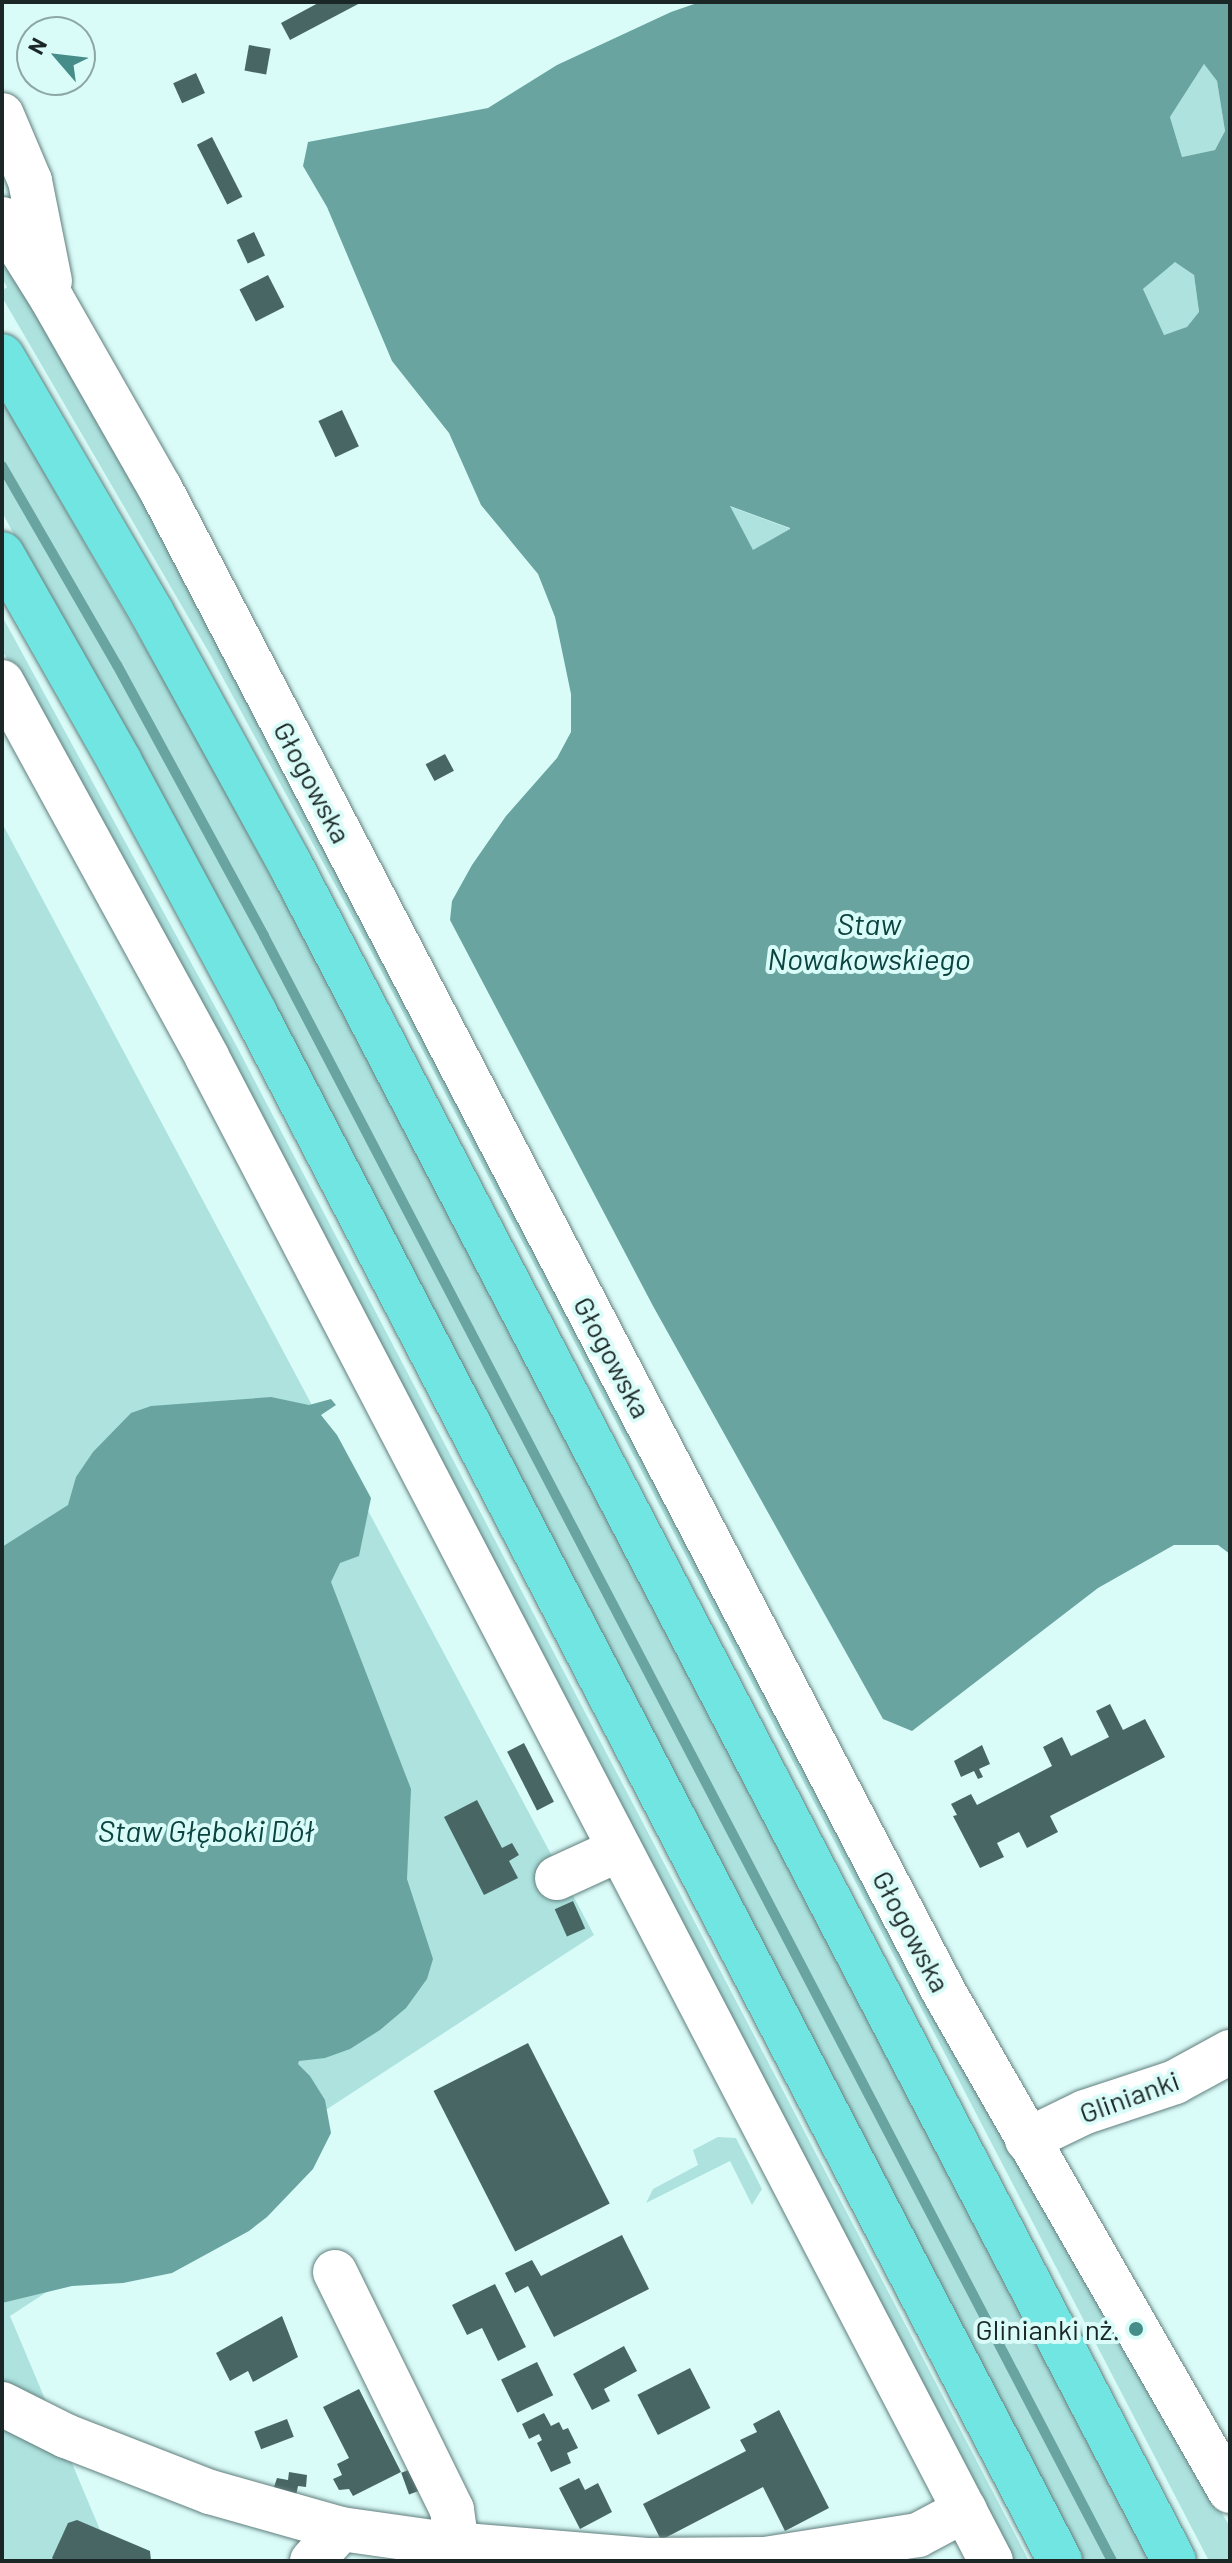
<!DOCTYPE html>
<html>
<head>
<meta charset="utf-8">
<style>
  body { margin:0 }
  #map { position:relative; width:1232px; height:2563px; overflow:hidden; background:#dafcf9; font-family:Barlow,sans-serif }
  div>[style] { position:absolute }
  .green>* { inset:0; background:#ade2de }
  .water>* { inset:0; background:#6aa4a1 }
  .stream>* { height:10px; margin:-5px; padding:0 5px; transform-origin:5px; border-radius:5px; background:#6aa4a1 }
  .building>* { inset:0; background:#486664; transform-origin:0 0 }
  .roads { filter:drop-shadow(0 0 2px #617f7d) drop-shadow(0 0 2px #617f7d) }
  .minor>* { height:44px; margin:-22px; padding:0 22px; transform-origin:22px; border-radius:22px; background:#fff }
  .major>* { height:44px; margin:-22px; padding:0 22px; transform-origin:22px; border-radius:22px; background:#71e5e1 }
  .dots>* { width:22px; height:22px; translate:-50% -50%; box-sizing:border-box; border:4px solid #dafcf9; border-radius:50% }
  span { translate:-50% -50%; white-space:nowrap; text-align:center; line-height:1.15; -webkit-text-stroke:8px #dafcf9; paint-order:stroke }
  .street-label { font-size:28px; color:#1a2726 }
  .poi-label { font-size:28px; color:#1a2726 }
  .right { translate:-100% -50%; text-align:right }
  .water-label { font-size:30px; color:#0b4341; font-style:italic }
  .frame { position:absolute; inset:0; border:4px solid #1a2726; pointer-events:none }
  .north { position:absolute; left:16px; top:16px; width:80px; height:80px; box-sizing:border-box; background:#dafcf9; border:2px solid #8da7a5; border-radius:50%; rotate:298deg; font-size:22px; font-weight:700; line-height:32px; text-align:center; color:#1a2726 }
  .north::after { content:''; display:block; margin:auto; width:28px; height:36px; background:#468d89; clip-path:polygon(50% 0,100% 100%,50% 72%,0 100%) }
</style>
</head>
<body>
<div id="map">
  <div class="green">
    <div style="clip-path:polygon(1204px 64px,1217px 81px,1225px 131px,1215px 150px,1182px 157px,1170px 117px)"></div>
    <div style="clip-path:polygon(2px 255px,62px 351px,1165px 2417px,1230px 2527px,1230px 2561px,1209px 2561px,371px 951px,211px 656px,2px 297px,2px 291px,7px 287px,2px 278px)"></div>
    <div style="clip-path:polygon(1175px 261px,1194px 275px,1199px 313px,1187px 328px,1163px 335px,1143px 289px)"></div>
    <div style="clip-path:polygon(2px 400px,189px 724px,297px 925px,1149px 2561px,1084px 2561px,747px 1915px,2px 512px)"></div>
    <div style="clip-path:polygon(729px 506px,791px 529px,753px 551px)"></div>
    <div style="clip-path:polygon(2px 616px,236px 1045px,1029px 2561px,1012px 2561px,100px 822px,2px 650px)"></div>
    <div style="clip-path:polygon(2px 823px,594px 1935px,10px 2316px,103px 2537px,74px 2561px,2px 2561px)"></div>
    <div style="clip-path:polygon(718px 2137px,736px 2138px,762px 2189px,752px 2205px,730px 2161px,646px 2203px,653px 2189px,698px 2165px,693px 2150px)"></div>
  </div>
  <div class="water">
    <div style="clip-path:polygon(evenodd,700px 2px,1230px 2px,1230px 1554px,1218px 1545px,1174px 1545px,1098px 1588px,912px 1731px,883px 1719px,653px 1306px,450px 920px,452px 901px,472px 865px,506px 816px,557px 758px,571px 732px,571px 694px,555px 617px,538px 574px,481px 505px,449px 433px,392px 361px,327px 207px,303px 166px,308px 142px,488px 108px,557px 65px,671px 12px,700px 2px,1204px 64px,1217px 81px,1225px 131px,1215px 150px,1182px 157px,1170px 117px,1204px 64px,700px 2px,1175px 262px,1194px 275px,1199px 312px,1187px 327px,1164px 335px,1143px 289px,1175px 262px,700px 2px,730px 506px,790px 528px,790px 529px,753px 550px,730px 506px)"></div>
    <div style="clip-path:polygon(271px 1397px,309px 1405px,331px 1399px,336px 1405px,321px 1415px,337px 1435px,371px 1498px,359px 1556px,340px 1563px,331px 1582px,411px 1789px,407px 1879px,433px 1959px,427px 1979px,406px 2008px,380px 2030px,350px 2049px,325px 2058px,299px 2061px,298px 2064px,310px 2076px,325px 2100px,331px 2133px,313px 2169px,267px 2217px,249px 2231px,172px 2273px,123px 2283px,72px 2286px,2px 2303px,2px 1547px,68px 1505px,76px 1477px,93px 1452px,131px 1413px,151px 1406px)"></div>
  </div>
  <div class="stream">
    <div style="left:2px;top:466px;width:230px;rotate:60deg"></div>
    <div style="left:117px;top:665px;width:308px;rotate:61.5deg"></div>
    <div style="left:264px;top:936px;width:1833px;rotate:62.44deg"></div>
  </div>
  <div class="building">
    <div style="clip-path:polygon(320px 2px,362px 2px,290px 40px,281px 23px)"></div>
    <div style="left:249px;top:45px;width:22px;height:26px;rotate:10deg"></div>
    <div style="left:196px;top:73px;width:22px;height:25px;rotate:66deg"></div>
    <div style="left:212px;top:137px;width:67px;height:17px;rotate:63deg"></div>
    <div style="left:254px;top:232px;width:26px;height:19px;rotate:65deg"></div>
    <div style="left:268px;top:275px;width:36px;height:32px;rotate:63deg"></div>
    <div style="left:342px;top:410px;width:40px;height:26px;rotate:65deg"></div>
    <div style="left:445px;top:754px;width:19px;height:22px;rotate:62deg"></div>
    <div style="clip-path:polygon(1110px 1704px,1123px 1730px,1145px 1719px,1165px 1757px,1050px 1816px,1058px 1832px,1027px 1848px,1019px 1832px,997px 1843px,1004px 1857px,980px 1868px,953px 1816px,957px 1815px,951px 1804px,971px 1794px,977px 1805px,1052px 1766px,1043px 1747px,1062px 1737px,1071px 1756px,1109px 1737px,1096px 1711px)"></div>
    <div style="left:524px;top:1743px;width:66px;height:19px;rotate:63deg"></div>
    <div style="clip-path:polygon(982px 1745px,990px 1764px,979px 1769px,983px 1777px,978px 1779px,974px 1771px,961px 1777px,954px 1761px)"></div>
    <div style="clip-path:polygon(477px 1800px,502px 1848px,512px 1843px,519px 1855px,509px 1861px,518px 1878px,484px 1895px,444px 1817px)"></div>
    <div style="left:573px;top:1901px;width:30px;height:20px;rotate:66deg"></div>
    <div style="left:528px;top:2043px;width:180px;height:106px;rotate:63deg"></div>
    <div style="clip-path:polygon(622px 2235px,649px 2289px,554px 2337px,528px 2286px,515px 2293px,505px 2273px,532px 2260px,541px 2276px)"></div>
    <div style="clip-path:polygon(495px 2284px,526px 2347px,498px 2361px,482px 2328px,467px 2335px,452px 2305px)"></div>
    <div style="clip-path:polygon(282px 2316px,298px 2357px,253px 2382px,248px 2371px,230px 2381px,216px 2353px)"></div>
    <div style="clip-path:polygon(624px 2346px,637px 2371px,604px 2389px,610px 2401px,592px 2410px,573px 2374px)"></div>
    <div style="left:537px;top:2362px;width:37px;height:40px;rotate:64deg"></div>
    <div style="left:690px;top:2368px;width:45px;height:59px;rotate:63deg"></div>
    <div style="clip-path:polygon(359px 2389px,401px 2472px,353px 2496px,349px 2489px,339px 2490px,333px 2479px,342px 2475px,337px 2464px,349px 2458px,323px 2407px)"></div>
    <div style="clip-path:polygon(779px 2410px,829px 2508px,785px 2531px,763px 2487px,661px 2540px,643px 2504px,746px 2451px,740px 2440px,757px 2432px,753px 2424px)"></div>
    <div style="clip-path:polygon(544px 2413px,551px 2426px,559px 2422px,563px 2430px,568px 2428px,578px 2448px,567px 2453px,571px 2463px,551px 2472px,537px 2443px,542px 2440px,539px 2434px,529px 2439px,522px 2424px)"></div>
    <div style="left:287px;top:2419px;width:19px;height:35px;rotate:69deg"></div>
    <div style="left:420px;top:2466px;width:23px;height:20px;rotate:70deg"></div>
    <div style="clip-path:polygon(289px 2472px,307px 2475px,306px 2487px,298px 2486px,295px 2500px,271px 2496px,277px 2478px,288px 2480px)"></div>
    <div style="clip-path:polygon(579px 2478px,585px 2490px,598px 2483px,612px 2512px,580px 2529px,559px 2488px)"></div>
    <div style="clip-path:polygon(77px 2520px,150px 2551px,151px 2561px,55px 2561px,52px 2558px,68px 2523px)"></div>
  </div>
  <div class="roads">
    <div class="minor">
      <div style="left:2px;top:115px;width:72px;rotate:67deg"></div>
      <div style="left:30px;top:181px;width:102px;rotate:78.7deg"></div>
      <div style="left:2px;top:219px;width:94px;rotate:58deg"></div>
      <div style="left:52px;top:299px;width:218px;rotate:60.3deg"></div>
      <div style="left:160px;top:488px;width:1698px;rotate:62.47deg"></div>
      <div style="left:945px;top:1994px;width:573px;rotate:60.17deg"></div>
      <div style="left:2px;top:682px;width:427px;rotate:61.3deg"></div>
      <div style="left:207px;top:1057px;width:1696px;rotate:62.47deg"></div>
      <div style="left:557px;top:1878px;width:69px;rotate:-24.7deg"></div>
      <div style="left:1027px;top:2140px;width:64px;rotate:-25.8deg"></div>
      <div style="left:1085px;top:2112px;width:95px;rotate:-18.4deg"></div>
      <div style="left:1175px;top:2082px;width:63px;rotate:-28.6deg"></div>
      <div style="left:335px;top:2272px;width:265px;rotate:63.8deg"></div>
      <div style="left:452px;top:2510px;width:34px;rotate:82deg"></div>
      <div style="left:2px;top:2404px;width:72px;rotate:26.6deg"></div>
      <div style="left:66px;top:2436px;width:155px;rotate:21.3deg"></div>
      <div style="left:210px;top:2492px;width:136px;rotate:15.8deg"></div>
      <div style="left:341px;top:2529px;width:100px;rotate:8deg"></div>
      <div style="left:440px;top:2543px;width:210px;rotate:4.7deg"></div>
      <div style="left:649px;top:2560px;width:116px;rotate:-0.5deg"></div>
      <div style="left:765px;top:2559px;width:155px;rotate:-8.9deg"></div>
      <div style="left:918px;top:2535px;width:53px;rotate:-28deg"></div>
      <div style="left:312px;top:2561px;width:43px;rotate:-47.8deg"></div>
    </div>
    <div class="major">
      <div style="left:2px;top:356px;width:298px;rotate:59.7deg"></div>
      <div style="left:152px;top:613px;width:286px;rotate:61.2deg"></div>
      <div style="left:290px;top:864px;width:1913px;rotate:62.48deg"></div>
      <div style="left:2px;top:554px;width:239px;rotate:60.4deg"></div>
      <div style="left:120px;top:762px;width:285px;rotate:61.7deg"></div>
      <div style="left:255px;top:1013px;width:1745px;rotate:62.52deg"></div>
    </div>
  </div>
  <div class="dots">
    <div style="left:1136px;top:2329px;background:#468d89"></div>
  </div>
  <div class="street-label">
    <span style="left:313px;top:782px;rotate:62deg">Głogowska</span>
    <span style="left:613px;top:1357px;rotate:62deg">Głogowska</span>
    <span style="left:912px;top:1931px;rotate:62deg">Głogowska</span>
    <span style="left:1129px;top:2096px;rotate:-20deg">Glinianki</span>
  </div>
  <div class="poi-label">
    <span class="right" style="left:1120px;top:2329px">Glinianki nż.</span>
  </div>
  <div class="water-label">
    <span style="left:869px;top:940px">Staw<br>Nowakowskiego</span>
    <span style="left:206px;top:1830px">Staw Głęboki Dół</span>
  </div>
  <div class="frame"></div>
  <div class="north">N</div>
</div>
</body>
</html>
